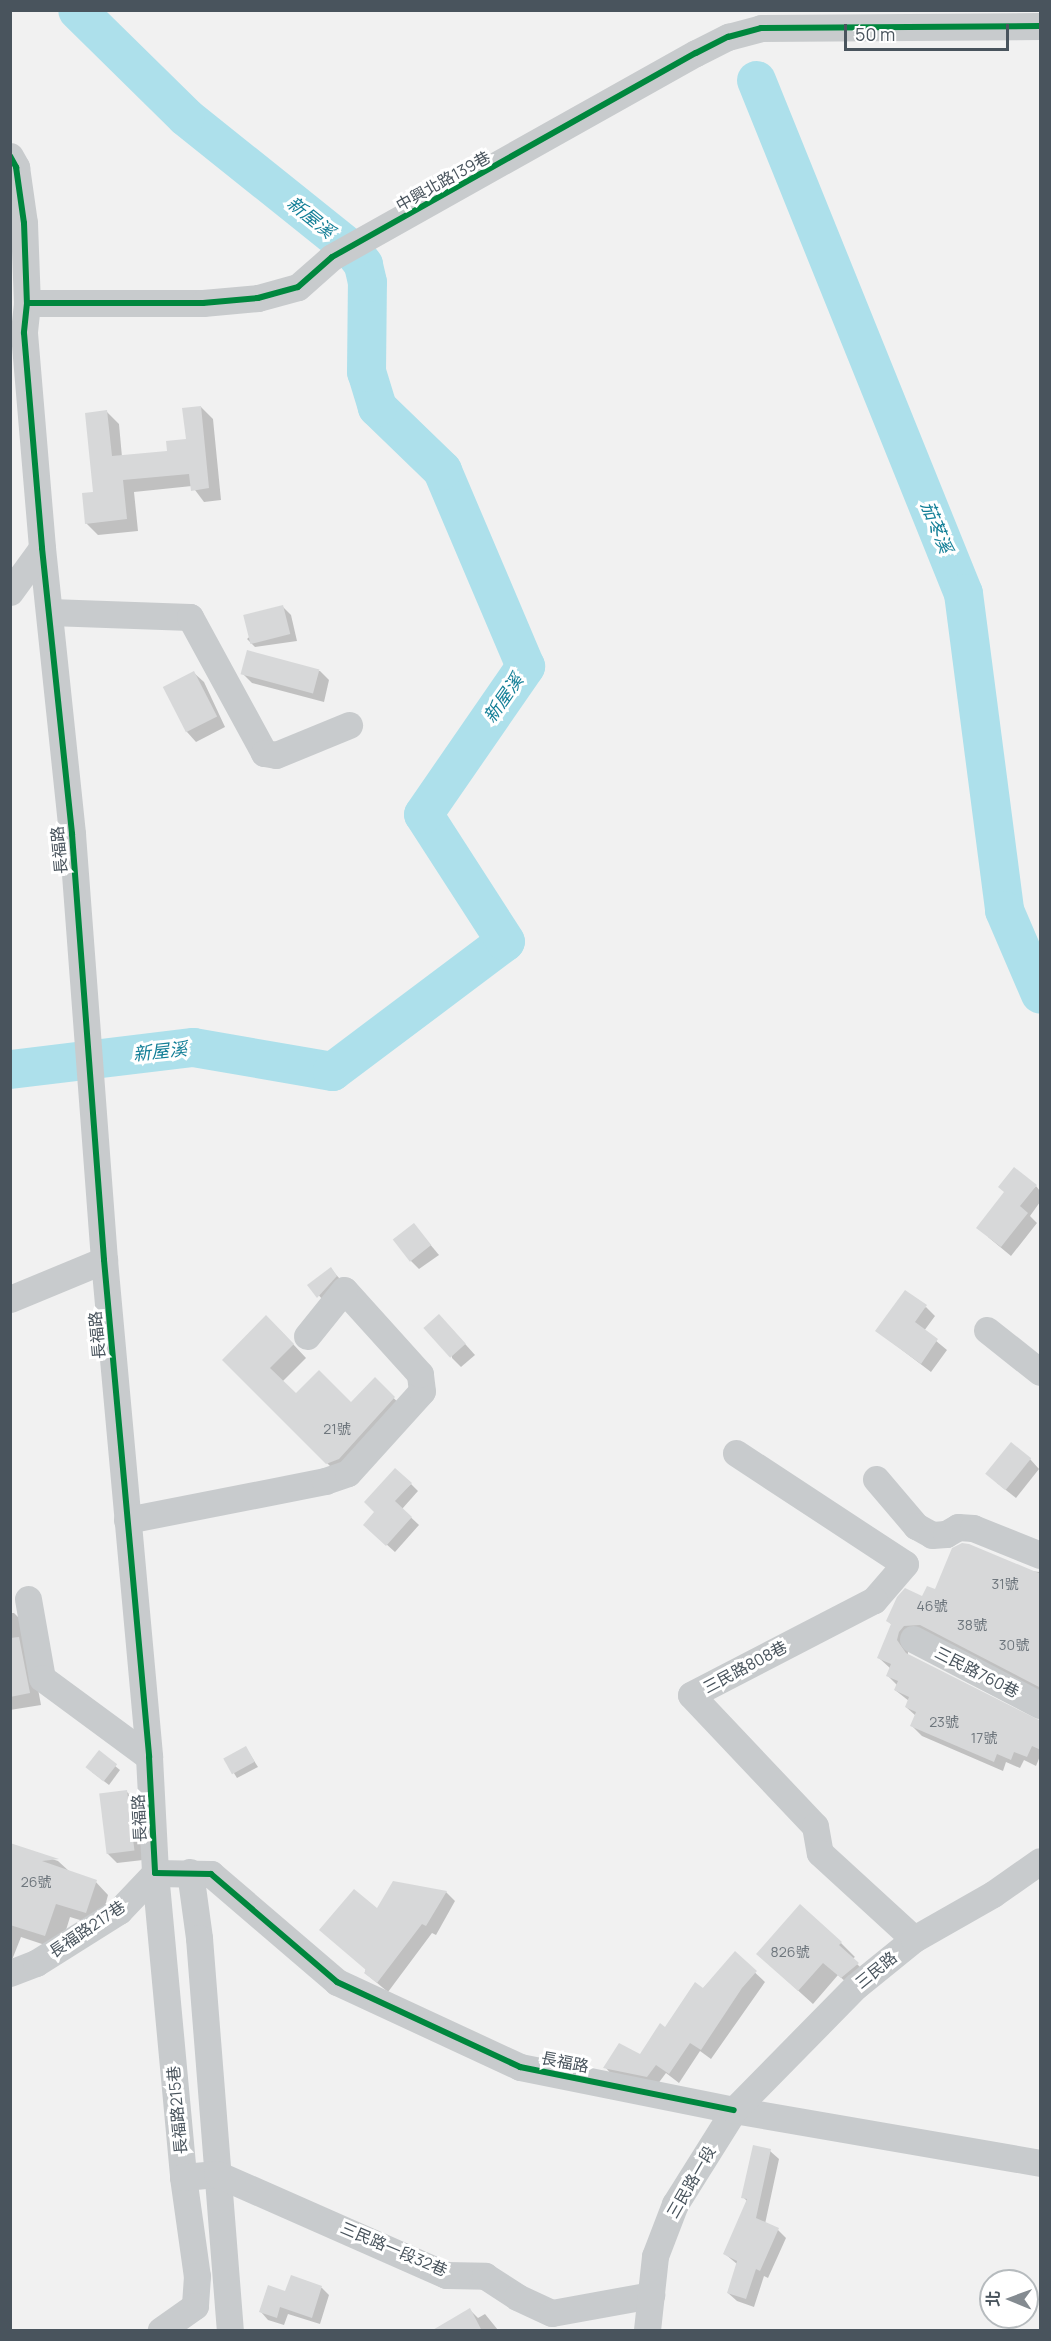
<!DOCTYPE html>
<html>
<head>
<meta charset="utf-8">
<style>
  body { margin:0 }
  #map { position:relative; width:1051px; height:2341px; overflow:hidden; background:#f1f1f1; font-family:Manrope,"Noto Sans TC",sans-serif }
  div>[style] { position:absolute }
  .shadow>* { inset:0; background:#0003 }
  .river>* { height:39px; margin:-19.5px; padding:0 19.5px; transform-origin:19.5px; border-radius:19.5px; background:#ade0eb }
  .building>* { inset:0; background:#d7d8d9; transform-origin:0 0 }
  .minor>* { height:27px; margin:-13.5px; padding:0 13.5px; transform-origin:13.5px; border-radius:13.5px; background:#c8cbcd }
  .cycleway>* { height:6px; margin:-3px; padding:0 3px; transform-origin:3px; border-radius:3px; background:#00873e }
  span { translate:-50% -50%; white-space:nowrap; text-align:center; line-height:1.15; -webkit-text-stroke:6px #fff; paint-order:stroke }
  .number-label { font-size:14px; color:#6e767d }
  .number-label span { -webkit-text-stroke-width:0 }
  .street-label { font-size:16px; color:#49545d }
  .water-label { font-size:18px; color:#137f97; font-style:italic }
  .frame { position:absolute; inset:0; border:12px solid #49545d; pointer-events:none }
  .north { position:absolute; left:979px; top:2269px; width:60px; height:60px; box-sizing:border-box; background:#fff; border:2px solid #b6bbbe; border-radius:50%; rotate:271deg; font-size:16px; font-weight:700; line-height:24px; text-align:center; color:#49545d }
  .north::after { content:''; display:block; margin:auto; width:21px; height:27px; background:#848b91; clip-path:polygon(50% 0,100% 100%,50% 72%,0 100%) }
  .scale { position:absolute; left:844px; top:24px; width:165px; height:27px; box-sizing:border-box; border:3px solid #49545d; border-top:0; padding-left:8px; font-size:18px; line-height:21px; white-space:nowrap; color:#49545d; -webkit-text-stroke:4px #fff; paint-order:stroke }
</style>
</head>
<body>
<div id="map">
  <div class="shadow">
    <div style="clip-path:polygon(201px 407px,213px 419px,221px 500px,204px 502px,192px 486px,134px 492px,138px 531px,98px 535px,86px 523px,95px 493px,107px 412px,119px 424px,122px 457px,169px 452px,187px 441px)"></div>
    <div style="clip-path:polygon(283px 607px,291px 615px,297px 641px,255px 647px,247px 639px)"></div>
    <div style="clip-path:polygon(320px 671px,329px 680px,324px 702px,252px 683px,243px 674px)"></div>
    <div style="clip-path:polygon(194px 673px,204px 682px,225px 727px,196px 742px,187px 732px)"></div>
    <div style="clip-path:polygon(1036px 1186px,1040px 1191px,1040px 1202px,1030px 1216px,1037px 1223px,1011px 1256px,988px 1237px)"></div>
    <div style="clip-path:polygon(414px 1225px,439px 1255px,419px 1269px,410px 1260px)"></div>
    <div style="clip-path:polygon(331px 1269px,340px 1279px,328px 1306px,310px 1285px)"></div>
    <div style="clip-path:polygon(926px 1307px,935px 1316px,924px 1331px,947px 1350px,931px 1372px,877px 1331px)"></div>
    <div style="clip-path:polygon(449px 1326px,475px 1355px,461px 1367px,452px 1358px)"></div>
    <div style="clip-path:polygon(280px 1330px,306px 1358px,282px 1382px,296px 1395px,351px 1404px,375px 1380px,407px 1411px,340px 1476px,224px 1360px)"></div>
    <div style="clip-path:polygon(1030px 1459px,1039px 1469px,1016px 1498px,997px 1483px)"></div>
    <div style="clip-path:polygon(411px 1484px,418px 1491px,402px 1509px,419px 1525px,395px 1552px,365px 1525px)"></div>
    <div style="clip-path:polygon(1030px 1571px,1040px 1572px,1040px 1691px,908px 1642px,908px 1656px,1040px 1722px,1040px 1756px,1036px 1766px,1024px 1760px,1020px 1768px,1006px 1762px,1003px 1771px,922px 1736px,912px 1726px,916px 1716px,906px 1707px,909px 1701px,895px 1690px,897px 1685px,888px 1676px,891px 1669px,879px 1658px,892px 1625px,888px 1621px,923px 1598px,935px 1591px)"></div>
    <div style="clip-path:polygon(10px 1613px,14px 1613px,26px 1625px,41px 1705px,10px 1710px)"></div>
    <div style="clip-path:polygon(246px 1748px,258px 1767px,237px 1778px,225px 1759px)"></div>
    <div style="clip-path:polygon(99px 1753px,120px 1770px,109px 1785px,92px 1772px)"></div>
    <div style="clip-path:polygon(127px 1792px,136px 1801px,143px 1860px,117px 1863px,107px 1853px)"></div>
    <div style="clip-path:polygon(10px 1845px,58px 1861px,70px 1872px,94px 1880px,108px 1895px,100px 1926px,70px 1917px,60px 1950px,21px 1937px,10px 1965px)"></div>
    <div style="clip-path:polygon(446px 1892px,455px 1901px,436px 1935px,432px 1933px,388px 1992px,365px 1973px,377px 1911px)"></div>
    <div style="clip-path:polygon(841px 1943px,855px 1957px,852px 1959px,871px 1978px,856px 1991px,838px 1975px,813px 2004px,772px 1967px)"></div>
    <div style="clip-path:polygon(735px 1954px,765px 1982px,711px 2059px,700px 2051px,679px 2083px,666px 2073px,657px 2085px,614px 2077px,605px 2067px,640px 2056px)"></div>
    <div style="clip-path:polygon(770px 2151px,779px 2159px,765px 2224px,778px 2230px,786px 2238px,768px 2278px,764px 2276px,754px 2307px,737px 2301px,728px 2293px,737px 2264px,725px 2254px,748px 2202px,743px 2197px)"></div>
    <div style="clip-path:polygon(292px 2277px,322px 2288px,329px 2295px,320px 2324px,288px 2314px,284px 2325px,268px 2320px,261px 2312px,286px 2293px)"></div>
    <div style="clip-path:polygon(470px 2310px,478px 2318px,485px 2314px,498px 2330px,461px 2330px)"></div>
  </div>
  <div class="river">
    <div style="left:756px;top:80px;width:553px;rotate:68.03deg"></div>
    <div style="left:963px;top:593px;width:320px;rotate:82.6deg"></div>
    <div style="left:1004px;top:910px;width:91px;rotate:66.8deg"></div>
    <div style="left:10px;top:1069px;width:184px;rotate:-6.9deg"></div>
    <div style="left:193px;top:1047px;width:141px;rotate:9.8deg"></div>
    <div style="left:332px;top:1071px;width:216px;rotate:-36.9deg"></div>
    <div style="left:505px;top:941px;width:151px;rotate:-122.8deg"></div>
    <div style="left:423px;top:814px;width:180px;rotate:-55.4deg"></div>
    <div style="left:525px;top:666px;width:213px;rotate:-113deg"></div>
    <div style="left:442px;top:470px;width:91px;rotate:-135.9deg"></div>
    <div style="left:377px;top:407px;width:37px;rotate:-107deg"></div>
    <div style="left:366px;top:372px;width:90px;rotate:-89.4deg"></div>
    <div style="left:367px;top:282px;width:18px;rotate:-103deg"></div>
    <div style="left:363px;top:264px;width:18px;rotate:-128deg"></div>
    <div style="left:352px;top:250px;width:214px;rotate:-141.3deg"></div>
    <div style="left:185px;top:116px;width:151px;rotate:-135.5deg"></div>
  </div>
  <div class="building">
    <div style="clip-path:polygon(201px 406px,209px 488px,191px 491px,189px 474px,123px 480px,127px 519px,85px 524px,82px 493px,93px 492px,85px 413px,107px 410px,112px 456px,167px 451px,166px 441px,186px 439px,182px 408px)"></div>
    <div style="left:283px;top:605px;width:30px;height:41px;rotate:76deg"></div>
    <div style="left:247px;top:650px;width:75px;height:25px;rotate:15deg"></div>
    <div style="left:194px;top:671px;width:51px;height:35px;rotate:63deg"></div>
    <div style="clip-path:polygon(1014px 1167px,1037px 1185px,1020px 1206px,1028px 1213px,1001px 1247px,976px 1228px,1004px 1192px,998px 1187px)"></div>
    <div style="left:414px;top:1223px;width:28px;height:27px;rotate:52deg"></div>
    <div style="clip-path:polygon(331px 1267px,337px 1276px,317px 1298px,307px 1285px)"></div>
    <div style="clip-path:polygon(905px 1290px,927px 1305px,915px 1322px,938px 1339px,921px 1364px,875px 1331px)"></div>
    <div style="left:439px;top:1314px;width:40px;height:21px;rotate:48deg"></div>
    <div style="clip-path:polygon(266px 1315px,294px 1344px,270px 1368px,296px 1393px,319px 1370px,351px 1402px,375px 1377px,395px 1397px,339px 1459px,326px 1464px,222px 1360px)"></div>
    <div style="left:1011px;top:1442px;width:26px;height:41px;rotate:39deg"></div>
    <div style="clip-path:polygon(395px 1468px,412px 1483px,395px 1501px,412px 1517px,386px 1546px,363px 1525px,374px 1512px,364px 1502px)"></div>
    <div style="clip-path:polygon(962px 1543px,969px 1544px,1041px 1574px,1041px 1688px,920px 1625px,904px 1626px,899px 1632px,897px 1640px,906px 1653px,1041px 1721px,1041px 1750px,1032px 1746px,1027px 1757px,1014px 1752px,1011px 1760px,997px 1754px,994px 1762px,910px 1726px,916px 1712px,905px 1707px,909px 1697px,894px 1690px,898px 1681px,886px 1676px,891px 1664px,877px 1658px,891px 1624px,886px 1621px,897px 1597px,905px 1588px,922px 1596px,927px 1586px,935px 1589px,952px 1548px)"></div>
    <div style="clip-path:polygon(19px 1637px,30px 1693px,10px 1697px,10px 1638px)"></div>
    <div style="left:246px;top:1746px;width:18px;height:26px;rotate:61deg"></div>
    <div style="left:99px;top:1750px;width:23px;height:22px;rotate:38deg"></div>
    <div style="left:127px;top:1790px;width:61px;height:28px;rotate:83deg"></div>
    <div style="clip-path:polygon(10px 1843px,59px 1859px,42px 1861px,97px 1880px,86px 1913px,56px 1904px,45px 1936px,10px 1925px)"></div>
    <div style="clip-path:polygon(393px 1881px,447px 1891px,426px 1926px,422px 1924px,377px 1983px,364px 1973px,366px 1970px,319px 1930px,354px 1889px,377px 1908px)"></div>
    <div style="clip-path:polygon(800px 1904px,842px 1942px,839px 1945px,859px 1963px,841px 1978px,823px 1963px,798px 1991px,756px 1954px)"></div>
    <div style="clip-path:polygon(735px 1951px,757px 1971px,742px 1988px,701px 2050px,690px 2043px,669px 2074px,656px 2065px,647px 2077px,603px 2068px,619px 2043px,640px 2054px,660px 2023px,665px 2027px,695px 1982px,703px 1988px)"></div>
    <div style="clip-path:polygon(753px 2145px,771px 2149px,756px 2218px,779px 2228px,760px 2271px,756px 2269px,746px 2299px,727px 2293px,737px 2261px,723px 2254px,747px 2199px,741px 2198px)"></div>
    <div style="clip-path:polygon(291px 2275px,322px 2286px,312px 2318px,280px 2307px,277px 2318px,259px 2312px,268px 2285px,285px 2291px)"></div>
    <div style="clip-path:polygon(470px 2308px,482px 2331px,431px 2331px)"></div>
  </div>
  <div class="minor">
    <div style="left:10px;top:156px;width:13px;rotate:61deg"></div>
    <div style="left:16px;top:167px;width:57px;rotate:81.9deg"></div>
    <div style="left:24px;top:223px;width:80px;rotate:87.9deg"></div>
    <div style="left:27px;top:303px;width:30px;rotate:96deg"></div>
    <div style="left:24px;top:333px;width:216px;rotate:85.2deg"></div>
    <div style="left:42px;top:548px;width:288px;rotate:84deg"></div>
    <div style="left:72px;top:834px;width:427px;rotate:85.7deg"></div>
    <div style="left:104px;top:1260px;width:499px;rotate:84.8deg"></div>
    <div style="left:149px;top:1757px;width:116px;rotate:87deg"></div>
    <div style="left:155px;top:1873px;width:56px;rotate:1deg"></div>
    <div style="left:211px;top:1874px;width:166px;rotate:40.6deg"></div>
    <div style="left:337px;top:1982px;width:202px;rotate:24.9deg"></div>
    <div style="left:520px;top:2067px;width:218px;rotate:11.4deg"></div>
    <div style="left:734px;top:2110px;width:311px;rotate:9.8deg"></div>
    <div style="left:27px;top:303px;width:176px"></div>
    <div style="left:203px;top:303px;width:55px;rotate:-5.2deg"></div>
    <div style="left:258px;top:298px;width:41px;rotate:-15.4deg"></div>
    <div style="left:298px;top:287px;width:45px;rotate:-41.4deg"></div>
    <div style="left:332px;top:257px;width:417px;rotate:-29.3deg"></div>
    <div style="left:696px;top:53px;width:36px;rotate:-27deg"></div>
    <div style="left:728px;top:37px;width:34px;rotate:-15deg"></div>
    <div style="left:761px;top:28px;width:279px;rotate:-0.4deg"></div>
    <div style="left:10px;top:592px;width:54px;rotate:-54deg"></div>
    <div style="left:50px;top:612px;width:140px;rotate:2deg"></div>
    <div style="left:190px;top:617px;width:155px;rotate:61.4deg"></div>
    <div style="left:264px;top:753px;width:12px;rotate:9deg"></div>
    <div style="left:276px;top:755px;width:79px;rotate:-22.3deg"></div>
    <div style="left:10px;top:1299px;width:102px;rotate:-22.5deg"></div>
    <div style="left:987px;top:1330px;width:68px;rotate:38.4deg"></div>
    <div style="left:736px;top:1453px;width:202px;rotate:33.3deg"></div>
    <div style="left:905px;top:1564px;width:48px;rotate:130.7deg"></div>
    <div style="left:874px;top:1600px;width:206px;rotate:152.6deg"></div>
    <div style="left:691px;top:1695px;width:180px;rotate:46.6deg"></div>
    <div style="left:815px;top:1826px;width:27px;rotate:80deg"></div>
    <div style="left:820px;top:1853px;width:127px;rotate:42.5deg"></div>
    <div style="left:876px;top:1479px;width:62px;rotate:49.6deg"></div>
    <div style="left:916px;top:1526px;width:18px;rotate:29deg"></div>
    <div style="left:932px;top:1535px;width:14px;rotate:-4deg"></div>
    <div style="left:946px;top:1534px;width:14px;rotate:-30deg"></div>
    <div style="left:958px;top:1527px;width:15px;rotate:4deg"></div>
    <div style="left:973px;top:1528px;width:72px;rotate:21.9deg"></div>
    <div style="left:127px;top:1520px;width:202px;rotate:-11.1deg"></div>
    <div style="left:325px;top:1481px;width:24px;rotate:-19deg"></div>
    <div style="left:348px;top:1473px;width:110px;rotate:-47.9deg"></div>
    <div style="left:422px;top:1391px;width:17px;rotate:-97deg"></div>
    <div style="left:420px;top:1374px;width:113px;rotate:-132.1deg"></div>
    <div style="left:344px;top:1290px;width:59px;rotate:128.8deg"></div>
    <div style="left:28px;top:1599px;width:80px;rotate:80deg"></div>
    <div style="left:42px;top:1678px;width:133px;rotate:36.4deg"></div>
    <div style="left:913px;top:1639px;width:143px;rotate:27.5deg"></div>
    <div style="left:190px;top:1872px;width:67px;rotate:82.2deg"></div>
    <div style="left:199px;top:1938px;width:393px;rotate:85.5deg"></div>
    <div style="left:155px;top:1873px;width:305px;rotate:84.7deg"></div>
    <div style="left:183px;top:2177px;width:100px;rotate:82deg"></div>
    <div style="left:197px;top:2276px;width:30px;rotate:94deg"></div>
    <div style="left:195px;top:2306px;width:42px;rotate:144.8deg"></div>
    <div style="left:10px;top:1973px;width:28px;rotate:-21deg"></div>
    <div style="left:36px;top:1963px;width:98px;rotate:-32.1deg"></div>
    <div style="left:119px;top:1911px;width:52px;rotate:-46.5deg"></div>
    <div style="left:183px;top:2177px;width:34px;rotate:-5deg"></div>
    <div style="left:217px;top:2174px;width:250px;rotate:23.8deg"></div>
    <div style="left:446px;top:2275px;width:39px;rotate:1deg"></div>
    <div style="left:485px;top:2276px;width:38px;rotate:33deg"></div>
    <div style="left:517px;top:2297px;width:38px;rotate:25deg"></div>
    <div style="left:552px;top:2313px;width:101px;rotate:-10.3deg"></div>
    <div style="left:647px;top:2330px;width:74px;rotate:-83.8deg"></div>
    <div style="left:655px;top:2256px;width:56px;rotate:-69deg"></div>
    <div style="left:675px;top:2204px;width:111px;rotate:-57.9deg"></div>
    <div style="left:734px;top:2110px;width:174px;rotate:-45.5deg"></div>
    <div style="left:856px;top:1986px;width:75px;rotate:-39deg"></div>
    <div style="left:914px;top:1939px;width:91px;rotate:-29.7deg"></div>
    <div style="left:993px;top:1894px;width:57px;rotate:-35.1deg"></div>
  </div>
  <div class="cycleway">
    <div style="left:10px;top:156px;width:13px;rotate:61deg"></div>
    <div style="left:16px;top:167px;width:57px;rotate:81.9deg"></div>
    <div style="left:24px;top:223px;width:80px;rotate:87.9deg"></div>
    <div style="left:27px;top:303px;width:30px;rotate:96deg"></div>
    <div style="left:24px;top:333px;width:216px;rotate:85.2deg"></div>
    <div style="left:42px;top:548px;width:288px;rotate:84deg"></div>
    <div style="left:72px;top:834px;width:427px;rotate:85.7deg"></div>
    <div style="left:104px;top:1260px;width:499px;rotate:84.8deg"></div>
    <div style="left:149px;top:1757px;width:116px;rotate:87deg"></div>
    <div style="left:155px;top:1873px;width:56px;rotate:1deg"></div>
    <div style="left:211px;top:1874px;width:166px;rotate:40.6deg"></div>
    <div style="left:337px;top:1982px;width:202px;rotate:24.9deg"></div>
    <div style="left:520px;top:2067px;width:218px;rotate:11.4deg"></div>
    <div style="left:27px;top:303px;width:176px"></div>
    <div style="left:203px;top:303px;width:55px;rotate:-5.2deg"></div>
    <div style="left:258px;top:298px;width:41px;rotate:-15.4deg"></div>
    <div style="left:298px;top:287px;width:45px;rotate:-41.4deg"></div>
    <div style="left:332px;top:257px;width:417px;rotate:-29.3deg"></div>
    <div style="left:696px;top:53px;width:36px;rotate:-27deg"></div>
    <div style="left:728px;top:37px;width:34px;rotate:-15deg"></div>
    <div style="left:761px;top:28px;width:279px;rotate:-0.4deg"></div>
  </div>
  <div class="number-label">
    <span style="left:337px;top:1429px">21號</span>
    <span style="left:1005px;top:1584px">31號</span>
    <span style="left:932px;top:1606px">46號</span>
    <span style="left:972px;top:1625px">38號</span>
    <span style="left:1014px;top:1645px">30號</span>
    <span style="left:944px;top:1722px">23號</span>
    <span style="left:984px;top:1738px">17號</span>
    <span style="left:36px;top:1882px">26號</span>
    <span style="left:790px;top:1952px">826號</span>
  </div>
  <div class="street-label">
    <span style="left:443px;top:181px;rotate:-29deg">中興北路139巷</span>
    <span style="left:59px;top:850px;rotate:-95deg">長福路</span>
    <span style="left:97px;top:1335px;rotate:-95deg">長福路</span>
    <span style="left:745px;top:1667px;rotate:-28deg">三民路808巷</span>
    <span style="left:977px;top:1672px;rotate:27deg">三民路760巷</span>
    <span style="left:139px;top:1818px;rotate:-93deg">長福路</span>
    <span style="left:87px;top:1929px;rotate:-34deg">長福路217巷</span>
    <span style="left:876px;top:1970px;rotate:-39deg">三民路</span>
    <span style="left:565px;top:2062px;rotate:11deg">長福路</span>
    <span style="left:177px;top:2110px;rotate:-95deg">長福路215巷</span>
    <span style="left:691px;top:2182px;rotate:-60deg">三民路一段</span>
    <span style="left:394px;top:2249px;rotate:23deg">三民路一段32巷</span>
  </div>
  <div class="water-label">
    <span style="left:311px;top:217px;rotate:39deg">新屋溪</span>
    <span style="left:937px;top:527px;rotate:68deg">茄苳溪</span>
    <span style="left:503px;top:698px;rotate:-55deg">新屋溪</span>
    <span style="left:160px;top:1051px;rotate:-6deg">新屋溪</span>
  </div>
  <div class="frame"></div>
  <div class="north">北</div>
  <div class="scale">50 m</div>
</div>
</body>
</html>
